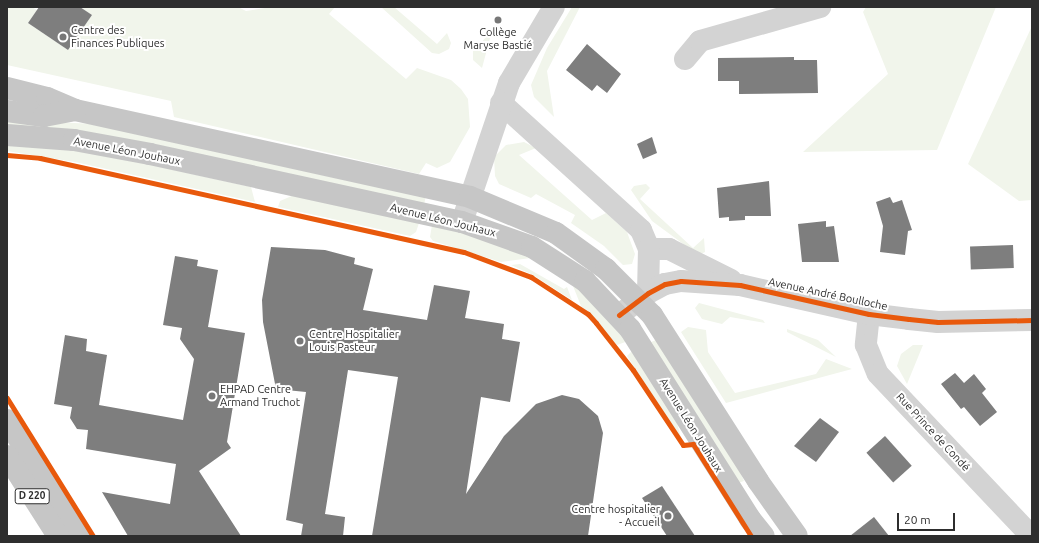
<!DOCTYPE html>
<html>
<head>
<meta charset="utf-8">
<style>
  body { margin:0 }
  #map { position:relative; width:1039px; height:543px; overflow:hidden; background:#fff; font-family:Ubuntu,sans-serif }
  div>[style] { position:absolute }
  .green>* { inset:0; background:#f1f5eb }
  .building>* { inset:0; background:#7e7e7e; transform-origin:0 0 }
  .minor>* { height:22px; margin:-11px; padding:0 11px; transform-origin:11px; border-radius:11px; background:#d3d3d3 }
  .major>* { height:22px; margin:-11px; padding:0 11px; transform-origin:11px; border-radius:11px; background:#c6c6c6 }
  .cycleway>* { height:5px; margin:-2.5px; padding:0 2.5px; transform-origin:2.5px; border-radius:2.5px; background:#e8590c }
  .dots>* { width:11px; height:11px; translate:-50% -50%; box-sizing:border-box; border:2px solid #fff; border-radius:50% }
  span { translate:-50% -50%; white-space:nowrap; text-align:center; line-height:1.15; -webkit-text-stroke:4px #fff; paint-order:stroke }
  .shield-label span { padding:1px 3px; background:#fff; border:1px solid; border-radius:3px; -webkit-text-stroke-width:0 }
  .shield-label { font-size:10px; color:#2e2e2e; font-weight:700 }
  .poi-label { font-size:11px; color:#2e2e2e }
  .left { translate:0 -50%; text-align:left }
  .right { translate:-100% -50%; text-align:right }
  .street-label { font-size:11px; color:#2e2e2e }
  .frame { position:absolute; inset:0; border:8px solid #2e2e2e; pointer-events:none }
  .scale { position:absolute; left:897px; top:513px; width:58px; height:18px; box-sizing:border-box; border:2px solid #2e2e2e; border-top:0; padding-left:5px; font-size:12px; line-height:14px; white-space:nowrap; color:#2e2e2e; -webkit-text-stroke:3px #fff; paint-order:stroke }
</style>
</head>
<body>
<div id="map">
  <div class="green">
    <div style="clip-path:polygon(7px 7px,32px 7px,37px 10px,28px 23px,68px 50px,92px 15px,80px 7px,238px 7px,246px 11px,271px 7px,335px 7px,329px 14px,406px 79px,417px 68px,451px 80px,461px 89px,468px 99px,470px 127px,450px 162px,437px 168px,426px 163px,419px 174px,174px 117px,171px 101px,7px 65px)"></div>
    <div style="clip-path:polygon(381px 7px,394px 7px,437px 44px,447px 33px,451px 43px,449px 49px,439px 54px,432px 53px)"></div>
    <div style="clip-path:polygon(572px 7px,580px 7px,547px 71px,554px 117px,534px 97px,531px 85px,547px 48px)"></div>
    <div style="clip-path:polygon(866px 7px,996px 7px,937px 150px,803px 152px,888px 74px,863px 12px)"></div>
    <div style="clip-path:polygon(1032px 26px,1032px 200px,1019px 201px,968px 164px)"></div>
    <div style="clip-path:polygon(492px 31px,482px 68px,473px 60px,473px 51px)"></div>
    <div style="clip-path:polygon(7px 120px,96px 124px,426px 195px,424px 205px,7px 125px)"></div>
    <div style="clip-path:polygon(524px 142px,536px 148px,519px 155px,592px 220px,606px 213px,627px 232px,635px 254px,632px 264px,623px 265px,604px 246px,571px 223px,575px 215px,536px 194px,531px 198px,499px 184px,495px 176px,494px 157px,506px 145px)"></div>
    <div style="clip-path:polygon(7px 143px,83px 150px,251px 187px,255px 202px,75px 162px,7px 151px)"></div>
    <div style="clip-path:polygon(646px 184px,650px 188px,640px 199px,693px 248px,704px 238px,705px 252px,701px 254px,690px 249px,652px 221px,631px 190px,634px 186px)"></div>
    <div style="clip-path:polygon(294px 195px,419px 223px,416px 232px,410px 236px,278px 207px,280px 201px)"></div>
    <div style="clip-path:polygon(432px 225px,476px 235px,531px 258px,501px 262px,433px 241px,430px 237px)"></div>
    <div style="clip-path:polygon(520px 264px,564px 289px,567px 287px,572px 300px,533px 275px,511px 265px)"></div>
    <div style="clip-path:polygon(573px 286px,582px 291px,628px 341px,617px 345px,581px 306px)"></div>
    <div style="clip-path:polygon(699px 303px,763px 320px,765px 323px,730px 317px,722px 324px,702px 319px,695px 308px)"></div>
    <div style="clip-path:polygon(688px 327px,706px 330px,708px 352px,735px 393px,816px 374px,826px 359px,852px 369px,726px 403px,681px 332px)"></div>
    <div style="clip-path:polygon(787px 329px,818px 340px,836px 357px,787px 332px)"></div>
    <div style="clip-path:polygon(658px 339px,736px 462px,744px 481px,738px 483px,649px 343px)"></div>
    <div style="clip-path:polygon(913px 345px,923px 345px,907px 384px,897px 366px,901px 354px)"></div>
    <div style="clip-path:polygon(633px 350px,677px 423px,681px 438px,627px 356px)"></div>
  </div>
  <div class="building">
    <div style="clip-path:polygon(39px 7px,80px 7px,92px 15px,68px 50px,28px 23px)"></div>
    <div style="clip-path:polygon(587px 44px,621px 74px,607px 93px,597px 85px,592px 91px,566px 70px)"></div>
    <div style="clip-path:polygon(794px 57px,794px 60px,817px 60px,818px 93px,739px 94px,739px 81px,718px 81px,718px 58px)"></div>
    <div style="clip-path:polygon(652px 137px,657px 153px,643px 159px,637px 144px)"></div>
    <div style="clip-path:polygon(769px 181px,771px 216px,745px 216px,745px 220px,729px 221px,729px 217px,719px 218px,717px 188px)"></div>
    <div style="clip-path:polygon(890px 197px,893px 203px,902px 200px,912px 230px,908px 231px,905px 255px,880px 252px,883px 226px,876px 202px)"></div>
    <div style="clip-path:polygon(826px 221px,826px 227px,834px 226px,839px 262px,802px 262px,798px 224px)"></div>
    <div style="left:1013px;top:245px;width:23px;height:43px;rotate:88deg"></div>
    <div style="clip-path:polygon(271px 247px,325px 250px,355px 258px,354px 264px,373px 269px,363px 310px,427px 320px,434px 285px,470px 291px,465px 318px,504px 324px,502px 339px,520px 342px,510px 402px,481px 397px,466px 494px,504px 436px,536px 404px,562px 395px,579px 399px,598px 416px,603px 433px,588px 536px,372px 536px,398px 377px,348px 370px,325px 514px,345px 517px,343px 536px,301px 536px,303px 524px,286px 520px,306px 392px,276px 389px,263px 322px,262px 300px)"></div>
    <div style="clip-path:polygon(175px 256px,198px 260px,197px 266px,218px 270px,208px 327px,245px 333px,227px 442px,231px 448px,199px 471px,241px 536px,128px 536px,102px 492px,170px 504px,176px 464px,86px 449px,88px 430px,77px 429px,70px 418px,72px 407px,54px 404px,65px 335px,87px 339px,86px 351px,107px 355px,99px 405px,183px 420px,194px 359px,180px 339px,182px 328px,163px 325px)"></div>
    <div style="clip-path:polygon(955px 373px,964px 383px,974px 374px,986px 389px,982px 393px,997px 412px,980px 426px,964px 407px,961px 409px,941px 384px)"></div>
    <div style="clip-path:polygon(820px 418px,839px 432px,816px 462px,794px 446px)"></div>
    <div style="left:885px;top:436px;width:40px;height:25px;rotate:48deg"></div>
    <div style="clip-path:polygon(662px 486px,695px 536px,667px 536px,642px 498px)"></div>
    <div style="clip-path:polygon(874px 517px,889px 536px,850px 536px)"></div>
  </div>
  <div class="minor">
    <div style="left:685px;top:59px;width:23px;rotate:-50deg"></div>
    <div style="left:700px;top:41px;width:125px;rotate:-15.8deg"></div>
    <div style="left:501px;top:103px;width:189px;rotate:42.2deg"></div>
    <div style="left:641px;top:230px;width:21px;rotate:67deg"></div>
    <div style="left:649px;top:249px;width:20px"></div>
    <div style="left:669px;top:249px;width:69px;rotate:26.6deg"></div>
    <div style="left:462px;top:222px;width:147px;rotate:-71.3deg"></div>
    <div style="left:509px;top:83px;width:88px;rotate:-59.4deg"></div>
    <div style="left:648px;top:293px;width:44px;rotate:-88.7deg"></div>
    <div style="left:869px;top:314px;width:31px;rotate:96deg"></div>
    <div style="left:866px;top:345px;width:31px;rotate:68deg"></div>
    <div style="left:878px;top:374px;width:223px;rotate:46.6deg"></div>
    <div style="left:619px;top:315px;width:36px;rotate:-37deg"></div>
    <div style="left:648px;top:293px;width:19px;rotate:-28deg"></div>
    <div style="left:665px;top:284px;width:16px;rotate:-11deg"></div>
    <div style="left:681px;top:281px;width:59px;rotate:3.9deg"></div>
    <div style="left:740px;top:285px;width:132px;rotate:12.7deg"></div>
    <div style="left:869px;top:314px;width:40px;rotate:7.1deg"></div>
    <div style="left:909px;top:319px;width:29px;rotate:6deg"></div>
    <div style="left:938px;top:322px;width:94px;rotate:-1.2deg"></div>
  </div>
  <div class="major">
    <div style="left:7px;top:88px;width:41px;rotate:14deg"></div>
    <div style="left:47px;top:98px;width:30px;rotate:23deg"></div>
    <div style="left:75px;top:110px;width:404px;rotate:12.4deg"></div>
    <div style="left:470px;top:197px;width:93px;rotate:22.7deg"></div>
    <div style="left:556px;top:233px;width:62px;rotate:35.8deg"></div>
    <div style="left:606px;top:269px;width:65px;rotate:45deg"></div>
    <div style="left:652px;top:315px;width:197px;rotate:57.4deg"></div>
    <div style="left:758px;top:481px;width:67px;rotate:54.7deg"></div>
    <div style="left:7px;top:111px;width:37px;rotate:8deg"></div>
    <div style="left:44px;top:116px;width:32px;rotate:-11deg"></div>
    <div style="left:7px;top:135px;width:67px;rotate:4.3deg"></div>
    <div style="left:74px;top:140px;width:77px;rotate:10.4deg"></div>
    <div style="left:150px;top:154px;width:319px;rotate:12.3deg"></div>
    <div style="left:462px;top:222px;width:74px;rotate:19.7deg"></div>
    <div style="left:532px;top:247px;width:63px;rotate:32.7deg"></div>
    <div style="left:585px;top:281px;width:66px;rotate:46.8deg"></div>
    <div style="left:630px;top:329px;width:225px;rotate:57.7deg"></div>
    <div style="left:750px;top:519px;width:22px;rotate:51deg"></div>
    <div style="left:7px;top:420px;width:137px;rotate:58.2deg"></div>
    <div style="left:7px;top:456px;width:95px;rotate:57.5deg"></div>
  </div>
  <div class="cycleway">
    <div style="left:7px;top:155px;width:33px;rotate:5deg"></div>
    <div style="left:40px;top:158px;width:434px;rotate:12.5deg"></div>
    <div style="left:464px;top:252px;width:72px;rotate:20.5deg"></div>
    <div style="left:531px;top:277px;width:68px;rotate:33deg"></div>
    <div style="left:588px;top:314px;width:12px;rotate:48deg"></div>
    <div style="left:596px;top:323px;width:60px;rotate:51.8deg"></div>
    <div style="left:633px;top:370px;width:90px;rotate:56.3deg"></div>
    <div style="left:683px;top:445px;width:10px;rotate:-6deg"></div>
    <div style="left:693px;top:444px;width:109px;rotate:57.8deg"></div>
    <div style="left:619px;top:315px;width:36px;rotate:-37deg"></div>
    <div style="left:648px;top:293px;width:19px;rotate:-28deg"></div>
    <div style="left:665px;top:284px;width:16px;rotate:-11deg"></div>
    <div style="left:681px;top:281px;width:59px;rotate:3.9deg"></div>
    <div style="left:740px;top:285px;width:132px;rotate:12.7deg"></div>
    <div style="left:869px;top:314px;width:40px;rotate:7.1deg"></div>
    <div style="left:909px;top:319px;width:29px;rotate:6deg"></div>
    <div style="left:938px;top:322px;width:94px;rotate:-1.2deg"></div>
    <div style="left:7px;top:398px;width:163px;rotate:58.1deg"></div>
  </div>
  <div class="dots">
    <div style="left:498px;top:20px;background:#777"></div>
    <div style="left:63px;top:37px;background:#777"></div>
    <div style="left:300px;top:341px;background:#777"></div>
    <div style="left:212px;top:396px;background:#777"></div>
    <div style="left:668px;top:516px;background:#777"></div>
  </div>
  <div class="shield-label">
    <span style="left:32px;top:496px">D 220</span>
  </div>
  <div class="poi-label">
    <span class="left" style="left:71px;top:37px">Centre des<br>Finances Publiques</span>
    <span style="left:498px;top:39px">Collège<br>Maryse Bastié</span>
    <span class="left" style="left:309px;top:341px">Centre Hospitalier<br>Louis Pasteur</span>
    <span class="left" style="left:220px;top:396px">EHPAD Centre<br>Armand Truchot</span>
    <span class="right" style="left:660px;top:516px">Centre hospitalier<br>- Accueil</span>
  </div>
  <div class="street-label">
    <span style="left:127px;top:151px;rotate:11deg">Avenue Léon Jouhaux</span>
    <span style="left:443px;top:220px;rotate:14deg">Avenue Léon Jouhaux</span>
    <span style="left:828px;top:294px;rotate:12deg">Avenue André Boulloche</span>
    <span style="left:691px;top:425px;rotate:58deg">Avenue Léon Jouhaux</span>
    <span style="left:933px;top:432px;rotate:47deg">Rue Prince de Condé</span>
  </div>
  <div class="frame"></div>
  <div class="scale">20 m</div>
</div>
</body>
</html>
